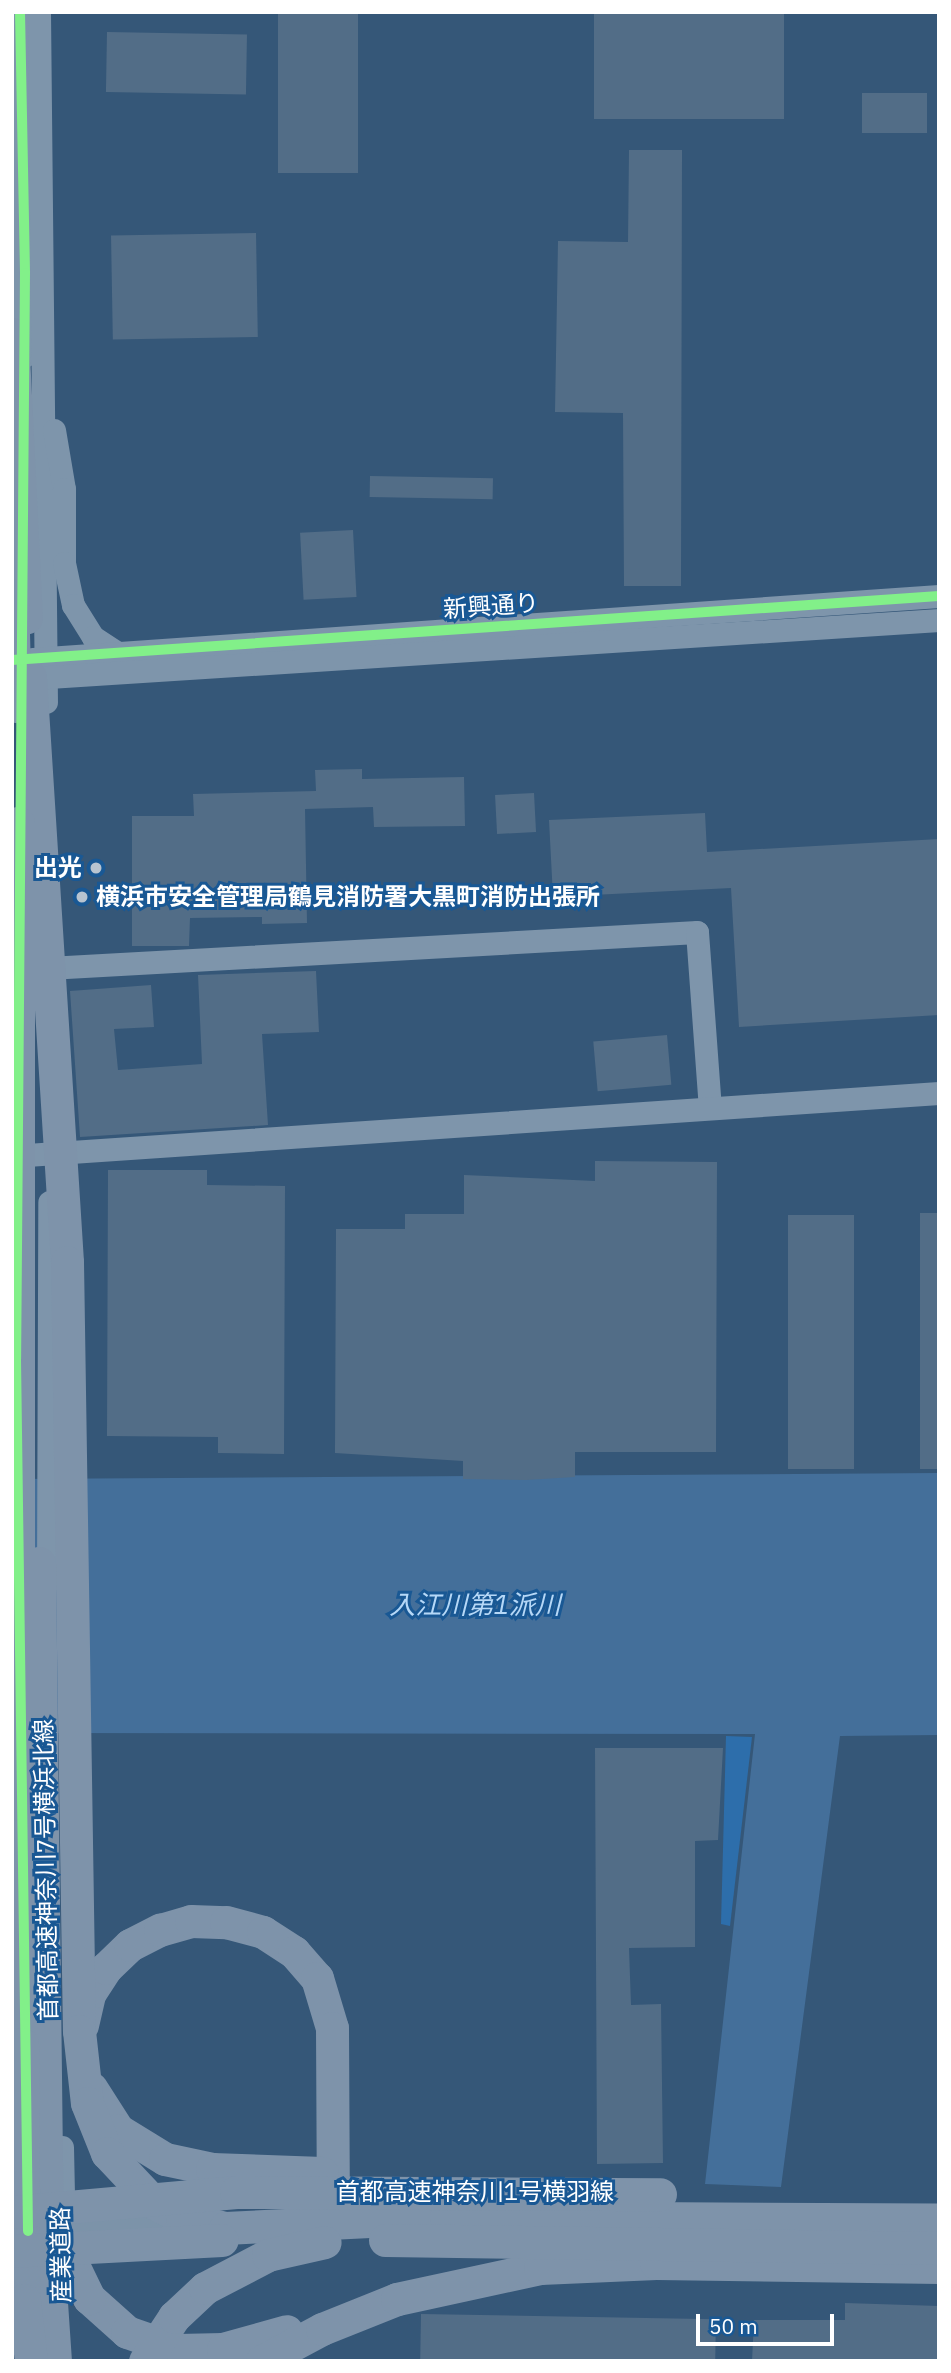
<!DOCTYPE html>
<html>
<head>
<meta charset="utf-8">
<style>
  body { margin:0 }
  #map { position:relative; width:951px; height:2373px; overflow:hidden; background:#355778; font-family:"IBM Plex Sans","Noto Sans JP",sans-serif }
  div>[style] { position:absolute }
  .green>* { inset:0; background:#2d6eab }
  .water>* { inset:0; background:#446f9a }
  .building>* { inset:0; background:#526d87; transform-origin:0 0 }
  .minor>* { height:23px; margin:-11.5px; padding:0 11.5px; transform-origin:11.5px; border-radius:11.5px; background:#7e95ab }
  .major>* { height:30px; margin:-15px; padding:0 15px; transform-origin:15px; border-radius:15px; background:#7c93a9 }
  .highway>* { height:33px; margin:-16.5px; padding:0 16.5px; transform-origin:16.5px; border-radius:16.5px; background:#7e93aa }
  .highway-bridge>* { height:33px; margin:-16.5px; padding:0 16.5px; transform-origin:16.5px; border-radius:16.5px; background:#7e93aa }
  .cycleway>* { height:10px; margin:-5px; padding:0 5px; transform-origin:5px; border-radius:5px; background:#82f089 }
  .dots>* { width:19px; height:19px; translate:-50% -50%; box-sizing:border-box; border:4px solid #195894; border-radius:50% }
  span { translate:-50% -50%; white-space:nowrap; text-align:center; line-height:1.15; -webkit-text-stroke:6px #195894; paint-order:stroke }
  .street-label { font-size:24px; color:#fff }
  .poi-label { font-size:24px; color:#fff; font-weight:700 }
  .right { translate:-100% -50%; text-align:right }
  .left { translate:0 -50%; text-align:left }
  .water-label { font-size:26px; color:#b6d8f7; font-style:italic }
  .frame { position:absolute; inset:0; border:14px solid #fff; pointer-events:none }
  .scale { position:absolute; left:696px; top:2314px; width:138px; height:32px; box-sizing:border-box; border:4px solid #fff; border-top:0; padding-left:9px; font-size:21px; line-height:24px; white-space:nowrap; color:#fff; -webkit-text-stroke:5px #195894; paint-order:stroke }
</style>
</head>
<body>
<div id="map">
  <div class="green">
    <div style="clip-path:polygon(726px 1736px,752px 1737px,730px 1926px,721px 1924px)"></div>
  </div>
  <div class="water">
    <div style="clip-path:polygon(939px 1473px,939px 1735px,840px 1736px,781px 2187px,705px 2184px,755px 1734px,12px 1733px,12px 1479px)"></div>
  </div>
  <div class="building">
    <div style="left:278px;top:12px;width:80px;height:161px"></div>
    <div style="left:594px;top:12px;width:190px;height:107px"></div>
    <div style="left:107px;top:32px;width:140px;height:60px;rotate:1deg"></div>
    <div style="left:862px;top:93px;width:65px;height:40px"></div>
    <div style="clip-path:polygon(629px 150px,682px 150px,681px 586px,624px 586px,623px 413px,555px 412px,558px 241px,628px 242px)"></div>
    <div style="left:256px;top:233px;width:104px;height:145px;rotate:89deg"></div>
    <div style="left:370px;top:476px;width:123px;height:21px;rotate:1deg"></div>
    <div style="left:353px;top:530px;width:67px;height:53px;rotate:87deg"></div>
    <div style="clip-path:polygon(362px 769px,362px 779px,464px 777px,465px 826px,374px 827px,373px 807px,305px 809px,307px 923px,262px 924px,262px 917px,190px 918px,189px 946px,132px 946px,132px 816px,194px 816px,193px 794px,316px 791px,315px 770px)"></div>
    <div style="left:534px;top:793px;width:39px;height:39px;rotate:87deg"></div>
    <div style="clip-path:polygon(705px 813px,707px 852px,939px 839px,939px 1015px,739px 1027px,731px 888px,553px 897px,549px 820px)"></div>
    <div style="clip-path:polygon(316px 971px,319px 1032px,262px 1034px,268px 1125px,80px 1137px,70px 991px,151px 985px,154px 1027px,114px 1029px,118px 1070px,202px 1064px,198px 975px)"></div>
    <div style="left:667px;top:1035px;width:50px;height:74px;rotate:85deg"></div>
    <div style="clip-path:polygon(595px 1161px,717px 1162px,716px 1452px,575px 1452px,575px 1477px,526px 1480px,463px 1479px,463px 1461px,335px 1453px,336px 1229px,405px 1229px,405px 1214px,464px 1214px,464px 1175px,595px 1181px)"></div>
    <div style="clip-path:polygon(108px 1170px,207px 1170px,207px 1185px,285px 1186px,284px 1454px,218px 1453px,218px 1437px,107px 1436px)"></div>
    <div style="left:920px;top:1213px;width:19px;height:256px"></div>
    <div style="left:788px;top:1215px;width:66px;height:254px"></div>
    <div style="clip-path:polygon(595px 1748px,723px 1748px,718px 1840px,695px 1841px,695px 1947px,629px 1948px,631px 2005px,661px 2004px,663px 2163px,597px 2164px)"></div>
    <div style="clip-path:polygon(845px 2303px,939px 2306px,939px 2361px,752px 2361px,754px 2320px,845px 2320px)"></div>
    <div style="left:421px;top:2314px;width:295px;height:47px;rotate:1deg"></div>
  </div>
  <div class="minor">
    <div style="left:20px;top:12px;width:344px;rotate:89.3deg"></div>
    <div style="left:39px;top:12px;width:690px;rotate:89.42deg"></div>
    <div style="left:54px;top:430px;width:60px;rotate:80.4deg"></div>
    <div style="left:64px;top:489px;width:74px;rotate:90deg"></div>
    <div style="left:64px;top:563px;width:43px;rotate:77.9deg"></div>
    <div style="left:73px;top:605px;width:38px;rotate:58deg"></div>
    <div style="left:93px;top:637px;width:31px;rotate:33deg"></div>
    <div style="left:33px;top:659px;width:908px;rotate:-3.98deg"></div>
    <div style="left:33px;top:678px;width:908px;rotate:-3.66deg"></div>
    <div style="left:48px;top:968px;width:650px;rotate:-3.17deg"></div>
    <div style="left:697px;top:932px;width:176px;rotate:85.8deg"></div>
    <div style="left:12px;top:1156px;width:929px;rotate:-3.89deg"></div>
    <div style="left:48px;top:1581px;width:379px;rotate:-89.8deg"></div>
    <div style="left:62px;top:2147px;width:49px;rotate:88.8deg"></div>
  </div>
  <div class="major">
    <div style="left:33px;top:2231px;width:128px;rotate:-2.7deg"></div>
  </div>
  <div class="highway">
    <div style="left:18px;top:1804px;width:90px;rotate:88.7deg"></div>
    <div style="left:20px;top:1945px;width:99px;rotate:88.8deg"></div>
    <div style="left:82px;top:2025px;width:32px;rotate:-77deg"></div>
    <div style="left:89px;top:1994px;width:31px;rotate:-57deg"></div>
    <div style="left:106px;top:1968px;width:33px;rotate:-44deg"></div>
    <div style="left:130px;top:1945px;width:34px;rotate:-27deg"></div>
    <div style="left:160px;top:1930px;width:32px;rotate:-16deg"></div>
    <div style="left:191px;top:1921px;width:35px;rotate:2deg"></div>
    <div style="left:226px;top:1922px;width:38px;rotate:15deg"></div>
    <div style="left:263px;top:1932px;width:37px;rotate:33deg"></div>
    <div style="left:294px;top:1952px;width:35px;rotate:49deg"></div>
    <div style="left:317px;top:1978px;width:52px;rotate:73.3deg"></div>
    <div style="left:332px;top:2028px;width:173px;rotate:89.7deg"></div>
    <div style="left:91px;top:2088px;width:50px;rotate:57.3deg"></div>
    <div style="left:118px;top:2130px;width:55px;rotate:31.7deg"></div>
    <div style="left:165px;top:2159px;width:48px;rotate:12deg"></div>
    <div style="left:212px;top:2169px;width:110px;rotate:2.1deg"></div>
    <div style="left:89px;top:2298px;width:51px;rotate:41.8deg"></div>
    <div style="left:127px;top:2332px;width:54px;rotate:19.4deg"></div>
    <div style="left:178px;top:2350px;width:45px;rotate:-1.3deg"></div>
    <div style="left:223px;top:2349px;width:66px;rotate:-15.7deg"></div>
    <div style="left:262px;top:2361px;width:68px;rotate:-28.1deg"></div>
    <div style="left:322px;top:2329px;width:81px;rotate:-21.8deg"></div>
    <div style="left:397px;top:2299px;width:146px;rotate:-12.2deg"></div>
    <div style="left:540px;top:2268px;width:116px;rotate:-2.5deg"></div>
    <div style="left:656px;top:2263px;width:283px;rotate:0.8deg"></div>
  </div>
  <div class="highway-bridge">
    <div style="left:12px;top:334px;width:284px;rotate:87.2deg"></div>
    <div style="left:12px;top:595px;width:111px;rotate:88.5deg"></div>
    <div style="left:30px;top:677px;width:586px;rotate:86.38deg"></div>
    <div style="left:67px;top:1262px;width:769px;rotate:89.11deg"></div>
    <div style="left:79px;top:2031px;width:72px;rotate:83.7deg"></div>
    <div style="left:87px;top:2103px;width:54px;rotate:68.2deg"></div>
    <div style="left:107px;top:2153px;width:69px;rotate:46.8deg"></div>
    <div style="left:154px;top:2203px;width:31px;rotate:27deg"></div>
    <div style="left:182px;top:2217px;width:44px;rotate:14.3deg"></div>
    <div style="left:225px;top:2228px;width:221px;rotate:-2.8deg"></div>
    <div style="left:446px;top:2217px;width:493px;rotate:0.3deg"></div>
    <div style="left:39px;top:1563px;width:681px;rotate:89.33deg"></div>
    <div style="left:47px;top:2244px;width:117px;rotate:86.1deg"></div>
    <div style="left:18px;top:1804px;width:981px;rotate:-90deg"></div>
    <div style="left:12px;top:1977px;width:114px;rotate:-82.4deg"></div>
    <div style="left:22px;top:2044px;width:256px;rotate:89.6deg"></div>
    <div style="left:24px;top:2300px;width:61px;rotate:83.5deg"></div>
    <div style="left:12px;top:2212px;width:225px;rotate:-5.1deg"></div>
    <div style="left:236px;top:2192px;width:424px;rotate:0.3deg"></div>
    <div style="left:55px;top:2228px;width:78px;rotate:64.1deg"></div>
    <div style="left:385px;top:2240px;width:554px;rotate:0.83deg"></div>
    <div style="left:12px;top:2251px;width:210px;rotate:-3deg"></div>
    <div style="left:145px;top:2361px;width:53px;rotate:-56.6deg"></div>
    <div style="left:174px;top:2317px;width:42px;rotate:-43.1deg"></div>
    <div style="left:205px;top:2288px;width:71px;rotate:-27.6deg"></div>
    <div style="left:268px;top:2255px;width:58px;rotate:-12.8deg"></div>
  </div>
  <div class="cycleway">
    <div style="left:20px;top:12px;width:261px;rotate:88.9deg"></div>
    <div style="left:25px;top:273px;width:1086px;rotate:90.47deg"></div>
    <div style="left:16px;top:1359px;width:872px;rotate:89.21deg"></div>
    <div style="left:12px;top:660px;width:929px;rotate:-3.95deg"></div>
  </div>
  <div class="dots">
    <div style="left:96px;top:868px;background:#b8c4d0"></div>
    <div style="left:82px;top:897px;background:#b8c4d0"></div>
  </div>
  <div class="street-label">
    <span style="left:491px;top:606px;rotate:-4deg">新興通り</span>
    <span style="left:46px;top:1870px;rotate:-91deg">首都高速神奈川7号横浜北線</span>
    <span style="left:475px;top:2192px">首都高速神奈川1号横羽線</span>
    <span style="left:61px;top:2255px;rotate:-91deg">産業道路</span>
  </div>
  <div class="poi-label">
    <span class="right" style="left:82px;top:868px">出光</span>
    <span class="left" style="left:96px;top:897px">横浜市安全管理局鶴見消防署大黒町消防出張所</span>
  </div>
  <div class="water-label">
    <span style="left:475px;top:1605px">入江川第1派川</span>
  </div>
  <div class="frame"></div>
  <div class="scale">50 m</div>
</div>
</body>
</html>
